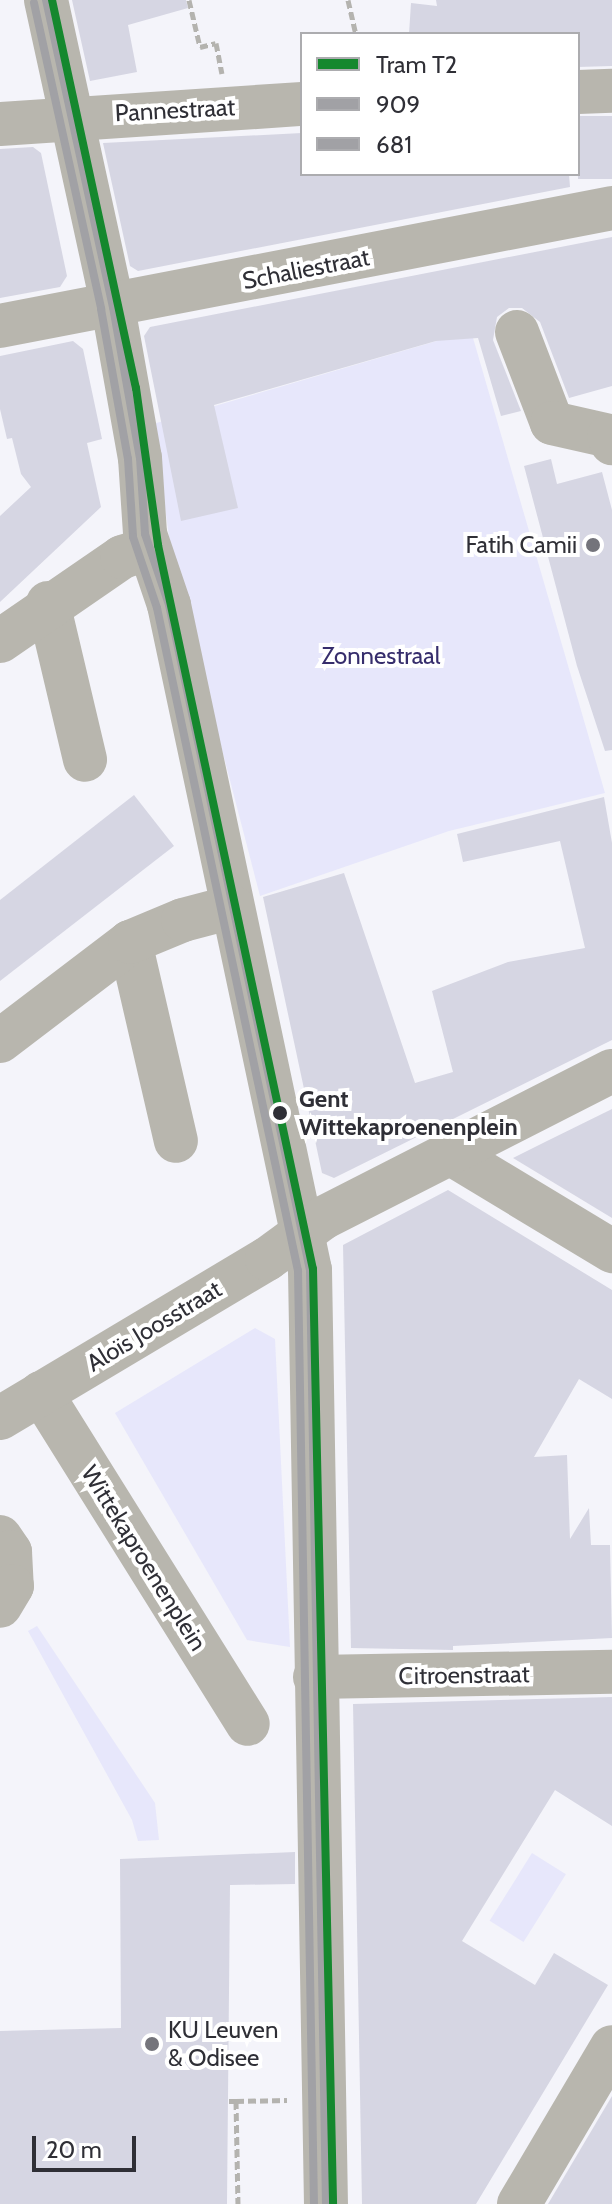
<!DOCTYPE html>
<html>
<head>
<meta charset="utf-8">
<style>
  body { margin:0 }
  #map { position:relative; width:612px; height:2204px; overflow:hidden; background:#f4f4fa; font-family:Cabin,sans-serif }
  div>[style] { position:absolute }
  .green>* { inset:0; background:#e7e7fb; transform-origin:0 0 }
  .building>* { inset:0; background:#d6d6e3; transform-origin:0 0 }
  .path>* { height:5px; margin-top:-2.5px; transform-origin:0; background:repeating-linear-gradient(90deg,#b4b3af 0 8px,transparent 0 12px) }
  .minor>* { height:44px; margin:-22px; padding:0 22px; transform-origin:22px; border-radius:22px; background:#b8b6ae }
  .bus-1>* { height:8px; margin:-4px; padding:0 4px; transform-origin:4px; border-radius:4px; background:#a1a1a5 }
  .bus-2>* { height:8px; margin:-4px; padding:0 4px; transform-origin:4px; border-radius:4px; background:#a1a1a5 }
  .tram-1>* { height:8px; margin:-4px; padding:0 4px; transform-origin:4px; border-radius:4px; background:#15882e }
  .dots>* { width:22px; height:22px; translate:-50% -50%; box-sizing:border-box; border:4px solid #fff; border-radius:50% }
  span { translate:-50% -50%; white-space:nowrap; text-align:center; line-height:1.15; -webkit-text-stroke:8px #fff; paint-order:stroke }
  .street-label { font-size:24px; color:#2f2f36 }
  .poi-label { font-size:24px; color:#2f2f36 }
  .right { translate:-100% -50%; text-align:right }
  .left { translate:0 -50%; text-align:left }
  .park-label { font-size:24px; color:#362d6c }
  .stop-label { font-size:24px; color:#2f2f36; font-weight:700 }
  .legend { position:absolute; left:300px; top:32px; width:280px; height:144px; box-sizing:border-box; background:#fff; border:2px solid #acacaf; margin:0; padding:10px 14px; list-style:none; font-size:24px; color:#2f2f36 }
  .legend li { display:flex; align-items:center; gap:16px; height:40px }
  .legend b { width:40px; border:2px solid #acacaf }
  .scale { position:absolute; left:32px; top:2136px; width:104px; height:36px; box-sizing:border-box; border:4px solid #2f2f36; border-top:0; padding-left:10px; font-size:24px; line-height:28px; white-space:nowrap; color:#2f2f36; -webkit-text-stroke:6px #fff; paint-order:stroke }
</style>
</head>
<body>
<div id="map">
  <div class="green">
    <div style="clip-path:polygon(471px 331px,605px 793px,449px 831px,260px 896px,172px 557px,153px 424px)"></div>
    <div style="clip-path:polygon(255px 1328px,275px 1339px,290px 1647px,247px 1640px,115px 1413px)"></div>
    <div style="clip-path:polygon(37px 1626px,155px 1803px,159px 1840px,138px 1841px,132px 1820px,28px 1631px)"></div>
    <div style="left:532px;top:1853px;width:40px;height:80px;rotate:32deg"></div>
  </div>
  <div class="building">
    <div style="clip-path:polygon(72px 0,186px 0,188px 8px,128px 25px,137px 72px,90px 81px)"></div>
    <div style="clip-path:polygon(436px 0,612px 0,612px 66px,578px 67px,578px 34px,409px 34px,411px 3px,437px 6px)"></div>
    <div style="left:612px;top:116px;width:63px;height:34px;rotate:90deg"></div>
    <div style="clip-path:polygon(302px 133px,302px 174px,569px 174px,570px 187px,138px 271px,130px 266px,103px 143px)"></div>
    <div style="clip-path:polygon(33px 147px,41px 153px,67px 276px,60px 287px,0 298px,0 149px)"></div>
    <div style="clip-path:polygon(612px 237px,612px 386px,569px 398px,540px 322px,522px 308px,509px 308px,497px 317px,493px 340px,521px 411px,501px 416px,478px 338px,436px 341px,214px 405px,238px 508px,181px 521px,144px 336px,150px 327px)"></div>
    <div style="clip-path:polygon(73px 341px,83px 349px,102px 439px,87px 443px,101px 507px,0 602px,0 516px,31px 487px,21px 474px,12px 438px,7px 439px,0 409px,0 356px)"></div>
    <div style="clip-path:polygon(551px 459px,557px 484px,602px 472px,612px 510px,612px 750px,605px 751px,577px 666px,524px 466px)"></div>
    <div style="clip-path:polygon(134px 795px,174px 846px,0 981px,0 900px)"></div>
    <div style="clip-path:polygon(604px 797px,612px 843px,612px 1040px,334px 1178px,322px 1173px,263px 897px,344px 873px,415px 1083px,453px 1072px,432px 991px,508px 962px,585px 948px,560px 841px,463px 862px,457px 834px)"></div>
    <div style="clip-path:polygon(612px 1109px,612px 1218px,513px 1158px,545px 1142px)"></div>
    <div style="clip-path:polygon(448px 1190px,612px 1290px,612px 1399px,579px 1379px,534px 1457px,567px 1455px,570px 1539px,589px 1508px,591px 1545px,610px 1545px,612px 1638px,453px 1646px,453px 1650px,351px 1648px,343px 1245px)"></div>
    <div style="clip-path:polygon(612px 1697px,612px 1826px,555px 1790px,462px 1941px,535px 1985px,554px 1953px,608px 1985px,476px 2204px,362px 2204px,353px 1704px)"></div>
    <div style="clip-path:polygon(295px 1852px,295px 1884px,230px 1885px,227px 2204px,0 2204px,0 2031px,121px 2028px,120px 1859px)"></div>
    <div style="clip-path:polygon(612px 2096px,612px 2204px,548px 2204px)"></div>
  </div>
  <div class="path">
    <div style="left:189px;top:0;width:48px;rotate:76.8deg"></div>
    <div style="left:200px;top:47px;width:16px;rotate:-14deg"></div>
    <div style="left:216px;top:43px;width:31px;rotate:79deg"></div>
    <div style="left:348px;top:0;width:35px;rotate:77deg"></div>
    <div style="left:229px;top:2101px;width:7px"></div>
    <div style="left:236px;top:2101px;width:103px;rotate:88.9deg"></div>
    <div style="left:236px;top:2101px;width:51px;rotate:-1.1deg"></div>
  </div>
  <div class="minor">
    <div style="left:46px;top:0;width:314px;rotate:77.7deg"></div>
    <div style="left:113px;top:307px;width:153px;rotate:79.9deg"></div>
    <div style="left:140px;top:458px;width:76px;rotate:86.2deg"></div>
    <div style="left:145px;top:534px;width:75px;rotate:71.3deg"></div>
    <div style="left:169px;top:605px;width:680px;rotate:78.03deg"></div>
    <div style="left:310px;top:1270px;width:934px;rotate:89.02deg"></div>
    <div style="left:578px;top:92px;width:34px;rotate:-2deg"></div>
    <div style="left:0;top:124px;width:303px;rotate:-3.8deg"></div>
    <div style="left:0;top:326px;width:623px;rotate:-10.91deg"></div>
    <div style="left:517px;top:332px;width:97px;rotate:69deg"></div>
    <div style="left:552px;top:423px;width:58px;rotate:12.8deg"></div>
    <div style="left:609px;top:436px;width:8px;rotate:67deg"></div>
    <div style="left:48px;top:603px;width:161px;rotate:76.7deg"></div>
    <div style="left:0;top:641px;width:148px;rotate:-34.5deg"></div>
    <div style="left:122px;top:557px;width:28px;rotate:-17deg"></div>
    <div style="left:130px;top:942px;width:204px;rotate:77deg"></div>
    <div style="left:0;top:1041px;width:163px;rotate:-37.3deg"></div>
    <div style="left:130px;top:942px;width:57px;rotate:-22.5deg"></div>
    <div style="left:183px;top:920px;width:51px;rotate:-14.9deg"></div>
    <div style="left:448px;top:1152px;width:192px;rotate:31.1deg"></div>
    <div style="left:41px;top:1393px;width:390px;rotate:58deg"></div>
    <div style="left:0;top:1418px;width:311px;rotate:-30.8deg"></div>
    <div style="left:267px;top:1259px;width:69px;rotate:-36.2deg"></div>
    <div style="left:323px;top:1218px;width:324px;rotate:-27deg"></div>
    <div style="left:0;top:1537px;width:18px;rotate:56deg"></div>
    <div style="left:10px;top:1552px;width:34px;rotate:87deg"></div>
    <div style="left:12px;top:1586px;width:23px;rotate:121deg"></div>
    <div style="left:315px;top:1677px;width:297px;rotate:-1deg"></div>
    <div style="left:519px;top:2204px;width:182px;rotate:-59.4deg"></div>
  </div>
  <div class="bus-1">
    <div style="left:46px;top:0;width:314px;rotate:77.7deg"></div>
    <div style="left:113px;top:307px;width:153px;rotate:79.9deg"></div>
    <div style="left:140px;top:458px;width:76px;rotate:86.2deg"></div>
    <div style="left:145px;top:534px;width:75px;rotate:71.3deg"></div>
    <div style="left:169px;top:605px;width:680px;rotate:78.03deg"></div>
    <div style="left:310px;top:1270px;width:934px;rotate:89.02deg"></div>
  </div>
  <div class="bus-2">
    <div style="left:34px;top:3px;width:313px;rotate:77.6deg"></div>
    <div style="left:101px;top:309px;width:152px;rotate:79.8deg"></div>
    <div style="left:128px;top:459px;width:78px;rotate:86.3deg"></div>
    <div style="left:133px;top:537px;width:75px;rotate:71.3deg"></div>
    <div style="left:157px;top:608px;width:678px;rotate:77.99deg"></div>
    <div style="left:298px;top:1271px;width:933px;rotate:89.02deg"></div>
  </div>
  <div class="tram-1">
    <div style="left:52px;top:0;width:397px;rotate:77.8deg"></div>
    <div style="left:136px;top:388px;width:159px;rotate:82deg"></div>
    <div style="left:158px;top:545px;width:740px;rotate:77.92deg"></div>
    <div style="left:313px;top:1269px;width:935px;rotate:88.77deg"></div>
  </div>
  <div class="dots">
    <div style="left:593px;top:545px;background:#74747b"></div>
    <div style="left:280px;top:1113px;background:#2f2f36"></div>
    <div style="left:152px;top:2044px;background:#74747b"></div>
  </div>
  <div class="street-label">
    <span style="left:175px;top:110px;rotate:-3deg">Pannestraat</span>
    <span style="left:306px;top:269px;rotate:-11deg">Schaliestraat</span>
    <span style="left:154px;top:1326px;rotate:-31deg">Aloïs Joosstraat</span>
    <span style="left:144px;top:1558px;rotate:58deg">Wittekaproenenplein</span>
    <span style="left:464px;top:1675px;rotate:-1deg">Citroenstraat</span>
  </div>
  <div class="poi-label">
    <span class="right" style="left:577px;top:545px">Fatih Camii</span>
    <span class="left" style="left:168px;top:2044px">KU Leuven<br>&amp; Odisee</span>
  </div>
  <div class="park-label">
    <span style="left:381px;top:656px">Zonnestraal</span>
  </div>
  <div class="stop-label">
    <span class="left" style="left:299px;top:1113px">Gent<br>Wittekaproenenplein</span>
  </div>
  <ul class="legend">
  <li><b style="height:10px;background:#15882e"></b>Tram T2</li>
  <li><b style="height:10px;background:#a1a1a5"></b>909</li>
  <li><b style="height:10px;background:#a1a1a5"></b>681</li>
  </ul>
  <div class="scale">20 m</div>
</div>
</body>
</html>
